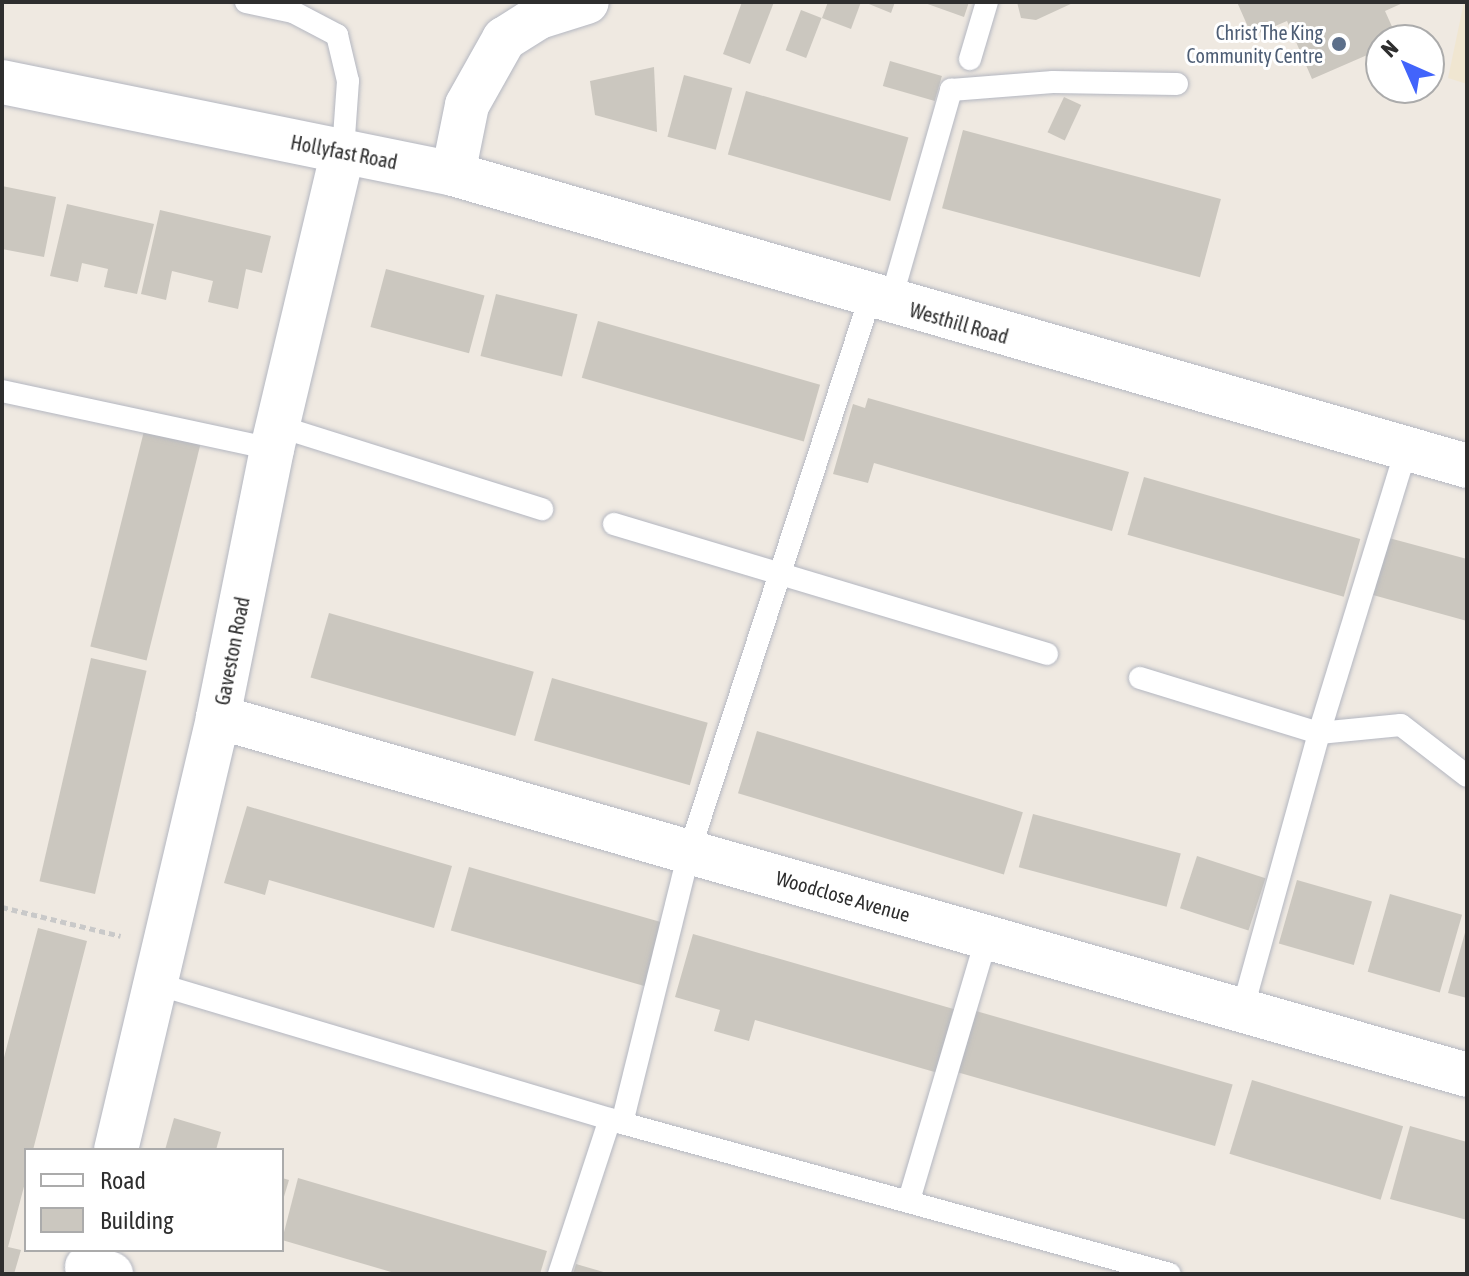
<!DOCTYPE html>
<html>
<head>
<meta charset="utf-8">
<style>
  body { margin:0 }
  #map { position:relative; width:1469px; height:1276px; overflow:hidden; background:#efe9e1; font-family:"Asap Condensed",sans-serif }
  div>[style] { position:absolute }
  .education>* { inset:0; background:#f0e6d1 }
  .building>* { inset:0; background:#cbc7bf; transform-origin:0 0 }
  .path>* { height:5px; margin-top:-2.5px; transform-origin:0; background:repeating-linear-gradient(90deg,#c9c9c9 0 6px,transparent 0 10px) }
  .roads { filter:drop-shadow(0 0 2px #b4b7c1) drop-shadow(0 0 2px #b4b7c1) }
  .lane>* { height:22px; margin:-11px; padding:0 11px; transform-origin:11px; border-radius:11px; background:#fff }
  .street>* { height:44px; margin:-22px; padding:0 22px; transform-origin:22px; border-radius:22px; background:#fff }
  .secondary>* { height:44px; margin:-22px; padding:0 22px; transform-origin:22px; border-radius:22px; background:#fff }
  .dots>* { width:22px; height:22px; translate:-50% -50%; box-sizing:border-box; border:4px solid #fff; border-radius:50% }
  span { translate:-50% -50%; white-space:nowrap; text-align:center; line-height:1.15; -webkit-text-stroke:6px #fff; paint-order:stroke }
  .service-label { font-size:20px; color:#4e5e75 }
  .right { translate:-100% -50%; text-align:right }
  .street-label { font-size:20px; color:#2e2e2e }
  .frame { position:absolute; inset:0; border:4px solid #2e2e2e; pointer-events:none }
  .legend { position:absolute; left:24px; top:1148px; width:260px; height:104px; box-sizing:border-box; background:#fff; border:2px solid #ababab; margin:0; padding:10px 14px; list-style:none; font-size:24px; color:#2e2e2e }
  .legend li { display:flex; align-items:center; gap:16px; height:40px }
  .legend b { width:40px; border:2px solid #ababab }
  .north { position:absolute; left:1365px; top:24px; width:80px; height:80px; box-sizing:border-box; background:#fff; border:2px solid #ababab; border-radius:50%; rotate:315deg; font-size:22px; font-weight:700; line-height:32px; text-align:center; color:#2e2e2e }
  .north::after { content:''; display:block; margin:auto; width:28px; height:36px; background:#4264fb; clip-path:polygon(50% 0,100% 100%,50% 72%,0 100%) }
</style>
</head>
<body>
<div id="map">
  <div class="education">
    <div style="clip-path:polygon(1464px 2px,1467px 2px,1467px 84px,1448px 78px)"></div>
  </div>
  <div class="building">
    <div style="clip-path:polygon(742px 2px,774px 2px,750px 64px,723px 54px)"></div>
    <div style="clip-path:polygon(828px 2px,861px 2px,851px 29px,822px 18px)"></div>
    <div style="clip-path:polygon(864px 2px,895px 2px,891px 13px)"></div>
    <div style="clip-path:polygon(922px 2px,969px 2px,964px 17px)"></div>
    <div style="clip-path:polygon(1017px 2px,1075px 2px,1036px 20px,1021px 18px)"></div>
    <div style="clip-path:polygon(1237px 2px,1405px 2px,1385px 11px,1398px 40px,1381px 40px,1381px 49px,1312px 79px,1287px 21px,1252px 36px)"></div>
    <div style="left:801px;top:10px;width:22px;height:43px;rotate:21deg"></div>
    <div style="left:890px;top:61px;width:54px;height:26px;rotate:16deg"></div>
    <div style="clip-path:polygon(654px 67px,657px 132px,595px 115px,590px 81px)"></div>
    <div style="left:684px;top:75px;width:50px;height:64px;rotate:15deg"></div>
    <div style="left:746px;top:91px;width:169px;height:66px;rotate:16deg"></div>
    <div style="left:1064px;top:97px;width:19px;height:39px;rotate:25deg"></div>
    <div style="left:963px;top:130px;width:267px;height:81px;rotate:15deg"></div>
    <div style="clip-path:polygon(2px 186px,56px 197px,44px 257px,2px 249px)"></div>
    <div style="clip-path:polygon(67px 204px,154px 224px,137px 294px,104px 287px,108px 269px,82px 263px,78px 282px,50px 276px)"></div>
    <div style="clip-path:polygon(160px 210px,271px 236px,262px 273px,246px 269px,238px 309px,208px 302px,213px 281px,172px 271px,166px 300px,141px 294px)"></div>
    <div style="left:386px;top:269px;width:102px;height:60px;rotate:15deg"></div>
    <div style="left:496px;top:294px;width:84px;height:64px;rotate:14deg"></div>
    <div style="left:598px;top:321px;width:231px;height:59px;rotate:16deg"></div>
    <div style="clip-path:polygon(868px 398px,1129px 472px,1112px 531px,874px 463px,868px 483px,833px 474px,853px 404px,865px 408px)"></div>
    <div style="left:144px;top:431px;width:58px;height:222px;rotate:14deg"></div>
    <div style="left:1144px;top:477px;width:225px;height:60px;rotate:16deg"></div>
    <div style="clip-path:polygon(1389px 538px,1467px 559px,1467px 621px,1373px 595px)"></div>
    <div style="left:329px;top:613px;width:213px;height:67px;rotate:16deg"></div>
    <div style="left:91px;top:658px;width:57px;height:229px;rotate:13deg"></div>
    <div style="left:552px;top:678px;width:162px;height:65px;rotate:16deg"></div>
    <div style="left:757px;top:731px;width:278px;height:65px;rotate:17deg"></div>
    <div style="clip-path:polygon(247px 806px,452px 866px,434px 928px,269px 880px,265px 895px,224px 883px)"></div>
    <div style="left:1033px;top:814px;width:153px;height:55px;rotate:15deg"></div>
    <div style="left:1197px;top:856px;width:72px;height:55px;rotate:18deg"></div>
    <div style="left:469px;top:867px;width:203px;height:66px;rotate:16deg"></div>
    <div style="left:1297px;top:880px;width:78px;height:66px;rotate:16deg"></div>
    <div style="left:1390px;top:894px;width:75px;height:81px;rotate:16deg"></div>
    <div style="clip-path:polygon(38px 928px,87px 941px,33px 1150px,26px 1150px,26px 1179px,8px 1247px,21px 1250px,14px 1274px,2px 1274px,2px 1065px)"></div>
    <div style="clip-path:polygon(1466px 929px,1467px 929px,1467px 998px,1448px 993px)"></div>
    <div style="clip-path:polygon(693px 934px,957px 1010px,938px 1073px,755px 1020px,749px 1041px,714px 1031px,720px 1010px,675px 997px)"></div>
    <div style="left:976px;top:1011px;width:267px;height:64px;rotate:16deg"></div>
    <div style="left:1252px;top:1080px;width:158px;height:77px;rotate:17deg"></div>
    <div style="clip-path:polygon(174px 1118px,221px 1132px,216px 1150px,165px 1150px)"></div>
    <div style="clip-path:polygon(1410px 1126px,1467px 1142px,1467px 1220px,1390px 1199px)"></div>
    <div style="clip-path:polygon(282px 1178px,289px 1180px,283px 1200px,282px 1200px)"></div>
    <div style="clip-path:polygon(298px 1178px,547px 1251px,540px 1274px,398px 1274px,282px 1240px)"></div>
    <div style="clip-path:polygon(576px 1264px,607px 1273px,607px 1274px,573px 1274px)"></div>
  </div>
  <div class="path">
    <div style="left:2px;top:907px;width:122px;rotate:13.7deg"></div>
  </div>
  <div class="roads">
    <div class="lane">
      <div style="left:246px;top:2px;width:48px;rotate:12deg"></div>
      <div style="left:293px;top:12px;width:50px;rotate:27.6deg"></div>
      <div style="left:337px;top:35px;width:47px;rotate:76.6deg"></div>
      <div style="left:348px;top:81px;width:70px;rotate:94.1deg"></div>
      <div style="left:970px;top:59px;width:59px;rotate:-73.4deg"></div>
      <div style="left:890px;top:303px;width:222px;rotate:-74deg"></div>
      <div style="left:951px;top:90px;width:102px;rotate:-4.5deg"></div>
      <div style="left:1053px;top:82px;width:124px;rotate:0.9deg"></div>
      <div style="left:2px;top:391px;width:276px;rotate:12.1deg"></div>
      <div style="left:278px;top:426px;width:277px;rotate:17.5deg"></div>
      <div style="left:614px;top:524px;width:452px;rotate:16.7deg"></div>
      <div style="left:1140px;top:678px;width:187px;rotate:17.1deg"></div>
      <div style="left:1319px;top:733px;width:296px;rotate:-72.9deg"></div>
      <div style="left:157px;top:984px;width:485px;rotate:16.6deg"></div>
      <div style="left:622px;top:1123px;width:568px;rotate:15.41deg"></div>
      <div style="left:1242px;top:1011px;width:288px;rotate:-74.5deg"></div>
      <div style="left:1319px;top:733px;width:82px;rotate:-5.6deg"></div>
      <div style="left:1401px;top:725px;width:83px;rotate:37.7deg"></div>
      <div style="left:622px;top:1123px;width:279px;rotate:-76.1deg"></div>
      <div style="left:689px;top:852px;width:583px;rotate:-71.91deg"></div>
      <div style="left:909px;top:1200px;width:274px;rotate:-73.5deg"></div>
      <div style="left:559px;top:1274px;width:163px;rotate:-71.8deg"></div>
    </div>
    <div class="street">
      <div style="left:453px;top:174px;width:70px;rotate:-78.5deg"></div>
      <div style="left:467px;top:105px;width:76px;rotate:-60.7deg"></div>
      <div style="left:504px;top:39px;width:41px;rotate:-32.2deg"></div>
      <div style="left:539px;top:17px;width:50px;rotate:-17.4deg"></div>
      <div style="left:218px;top:717px;width:1299px;rotate:15.99deg"></div>
      <div style="left:116px;top:1150px;width:445px;rotate:-76.7deg"></div>
      <div style="left:218px;top:717px;width:273px;rotate:-78.6deg"></div>
      <div style="left:272px;top:449px;width:306px;rotate:-76.6deg"></div>
      <div style="left:87px;top:1267px;width:25px;rotate:16deg"></div>
    </div>
    <div class="secondary">
      <div style="left:2px;top:82px;width:460px;rotate:11.5deg"></div>
      <div style="left:453px;top:174px;width:1055px;rotate:16.06deg"></div>
    </div>
  </div>
  <div class="dots">
    <div style="left:1339px;top:44px;background:#5c6f8a"></div>
  </div>
  <div class="service-label">
    <span class="right" style="left:1323px;top:44px">Christ The King<br>Community Centre</span>
  </div>
  <div class="street-label">
    <span style="left:344px;top:152px;rotate:11deg">Hollyfast Road</span>
    <span style="left:959px;top:323px;rotate:16deg">Westhill Road</span>
    <span style="left:232px;top:651px;rotate:-79deg">Gaveston Road</span>
    <span style="left:843px;top:896px;rotate:16deg">Woodclose Avenue</span>
  </div>
  <div class="frame"></div>
  <ul class="legend">
  <li><b style="height:10px;background:#fff"></b>Road</li>
  <li><b style="height:22px;background:#cbc7bf"></b>Building</li>
  </ul>
  <div class="north">N</div>
</div>
</body>
</html>
